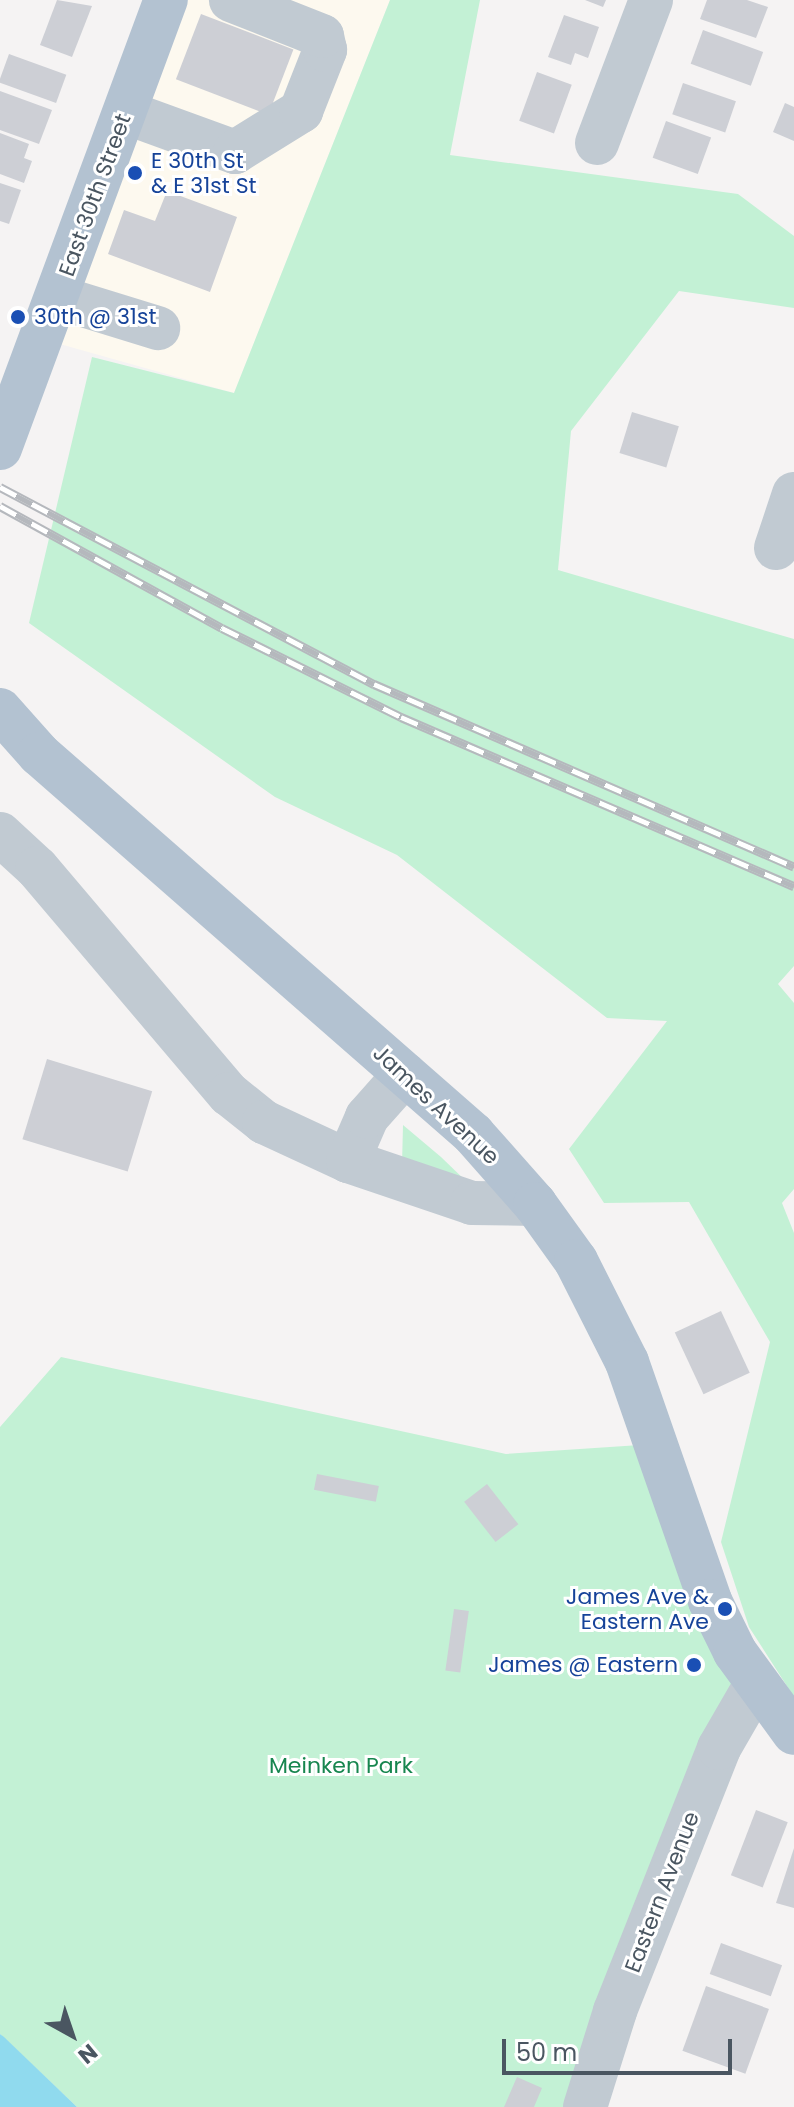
<!DOCTYPE html>
<html>
<head>
<meta charset="utf-8">
<style>
  body { margin:0 }
  #map { position:relative; width:794px; height:2107px; overflow:hidden; background:#f5f3f3; font-family:Poppins,sans-serif }
  div>[style] { position:absolute }
  .commercial>* { inset:0; background:#fdf9ef }
  .green>* { inset:0; background:#c3f1d5 }
  .water>* { inset:0; background:#90daee }
  .building>* { inset:0; background:#cdcfd5; transform-origin:0 0 }
  .minor>* { height:44px; margin:-22px; padding:0 22px; transform-origin:22px; border-radius:22px; background:#c1cad2 }
  .major>* { height:44px; margin:-22px; padding:0 22px; transform-origin:22px; border-radius:22px; background:#b3c2d1 }
  .rail>* { height:9px; margin-top:-4.5px; transform-origin:0; background:repeating-linear-gradient(90deg,#fff 0 18px,#b5b8bd 0 36px); box-sizing:border-box; border-block:2px solid #b5b8bd }
  .dots>* { width:22px; height:22px; translate:-50% -50%; box-sizing:border-box; border:4px solid #fff; border-radius:50% }
  span { translate:-50% -50%; white-space:nowrap; text-align:center; line-height:1.15; -webkit-text-stroke:6px #fff; paint-order:stroke }
  .transit-label { font-size:22px; color:#164399 }
  .left { translate:0 -50%; text-align:left }
  .right { translate:-100% -50%; text-align:right }
  .street-label { font-size:22px; color:#4a5661 }
  .park-label { font-size:22px; color:#17864f }
  .north { position:absolute; left:32px; top:1995px; width:80px; height:80px; -webkit-text-stroke:6px #fff; paint-order:stroke; rotate:140deg; font-size:22px; font-weight:700; line-height:32px; text-align:center; color:#4a5661 }
  .north::after { content:''; display:block; margin:auto; width:28px; height:36px; background:#4a5661; clip-path:polygon(50% 0,100% 100%,50% 72%,0 100%) }
  .scale { position:absolute; left:502px; top:2039px; width:230px; height:36px; box-sizing:border-box; border:4px solid #4a5661; border-top:0; padding-left:10px; font-size:24px; line-height:28px; white-space:nowrap; color:#4a5661; -webkit-text-stroke:6px #fff; paint-order:stroke }
</style>
</head>
<body>
<div id="map">
  <div class="commercial">
    <div style="clip-path:polygon(166px 0,390px 0,234px 393px,42px 339px)"></div>
  </div>
  <div class="green">
    <div style="clip-path:polygon(390px 0,480px 0,450px 155px,738px 194px,794px 236px,794px 308px,679px 291px,571px 431px,558px 570px,794px 639px,794px 966px,778px 984px,794px 1003px,794px 1189px,782px 1203px,794px 1233px,794px 1697px,749px 1627px,721px 1542px,770px 1342px,689px 1202px,604px 1203px,569px 1149px,667px 1021px,607px 1018px,397px 855px,275px 797px,29px 623px,92px 357px,234px 393px)"></div>
    <div style="clip-path:polygon(403px 1125px,441px 1157px,470px 1185px,402px 1165px)"></div>
    <div style="clip-path:polygon(61px 1357px,506px 1454px,655px 1444px,756px 1684px,585px 2107px,77px 2107px,0 2034px,0 1427px)"></div>
  </div>
  <div class="water">
    <div style="clip-path:polygon(0 2034px,4px 2037px,77px 2107px,0 2107px)"></div>
  </div>
  <div class="building">
    <div style="clip-path:polygon(57px 0,92px 6px,72px 57px,40px 45px)"></div>
    <div style="clip-path:polygon(585px 0,606px 0,603px 7px)"></div>
    <div style="clip-path:polygon(707px 0,747px 0,768px 7px,756px 38px,700px 19px)"></div>
    <div style="left:201px;top:14px;width:99px;height:70px;rotate:21deg"></div>
    <div style="clip-path:polygon(564px 15px,599px 27px,588px 58px,575px 53px,571px 65px,548px 57px)"></div>
    <div style="left:703px;top:30px;width:64px;height:36px;rotate:20deg"></div>
    <div style="left:9px;top:54px;width:61px;height:30px;rotate:20deg"></div>
    <div style="left:537px;top:72px;width:37px;height:52px;rotate:20deg"></div>
    <div style="left:683px;top:83px;width:56px;height:33px;rotate:19deg"></div>
    <div style="clip-path:polygon(0 91px,52px 110px,39px 144px,0 130px)"></div>
    <div style="clip-path:polygon(785px 103px,794px 107px,794px 141px,773px 132px)"></div>
    <div style="left:666px;top:121px;width:48px;height:39px;rotate:20deg"></div>
    <div style="clip-path:polygon(0 133px,29px 144px,24px 158px,32px 161px,24px 183px,0 174px)"></div>
    <div style="clip-path:polygon(0 183px,21px 190px,9px 224px,0 221px)"></div>
    <div style="clip-path:polygon(167px 191px,237px 217px,210px 292px,108px 254px,124px 210px,155px 221px)"></div>
    <div style="left:632px;top:412px;width:49px;height:43px;rotate:17deg"></div>
    <div style="left:47px;top:1059px;width:110px;height:84px;rotate:17deg"></div>
    <div style="left:721px;top:1311px;width:68px;height:51px;rotate:65deg"></div>
    <div style="left:317px;top:1474px;width:63px;height:16px;rotate:11deg"></div>
    <div style="left:487px;top:1484px;width:51px;height:29px;rotate:52deg"></div>
    <div style="left:454px;top:1609px;width:15px;height:62px;rotate:8deg"></div>
    <div style="left:756px;top:1810px;width:34px;height:70px;rotate:21deg"></div>
    <div style="clip-path:polygon(794px 1848px,794px 1908px,776px 1903px)"></div>
    <div style="left:721px;top:1943px;width:65px;height:33px;rotate:20deg"></div>
    <div style="left:706px;top:1986px;width:67px;height:69px;rotate:20deg"></div>
    <div style="clip-path:polygon(517px 2077px,542px 2088px,534px 2107px,504px 2107px)"></div>
  </div>
  <div class="minor">
    <div style="left:125px;top:112px;width:117px;rotate:20deg"></div>
    <div style="left:235px;top:152px;width:78px;rotate:-31.8deg"></div>
    <div style="left:301px;top:111px;width:66px;rotate:-68.5deg"></div>
    <div style="left:325px;top:50px;width:14px;rotate:-102deg"></div>
    <div style="left:322px;top:36px;width:98px;rotate:-158.4deg"></div>
    <div style="left:597px;top:143px;width:153px;rotate:-69.3deg"></div>
    <div style="left:57px;top:297px;width:106px;rotate:17.1deg"></div>
    <div style="left:776px;top:548px;width:57px;rotate:-71.6deg"></div>
    <div style="left:0;top:834px;width:50px;rotate:42.6deg"></div>
    <div style="left:37px;top:868px;width:297px;rotate:49.7deg"></div>
    <div style="left:229px;top:1094px;width:45px;rotate:38.7deg"></div>
    <div style="left:264px;top:1122px;width:93px;rotate:24.9deg"></div>
    <div style="left:348px;top:1161px;width:131px;rotate:18.7deg"></div>
    <div style="left:472px;top:1203px;width:63px;rotate:0.9deg"></div>
    <div style="left:348px;top:1161px;width:48px;rotate:-66.6deg"></div>
    <div style="left:367px;top:1117px;width:57px;rotate:-48.5deg"></div>
    <div style="left:585px;top:2107px;width:101px;rotate:-72.6deg"></div>
    <div style="left:615px;top:2011px;width:283px;rotate:-68.4deg"></div>
    <div style="left:719px;top:1748px;width:74px;rotate:-60deg"></div>
  </div>
  <div class="major">
    <div style="left:0;top:448px;width:478px;rotate:-69.7deg"></div>
    <div style="left:0;top:710px;width:59px;rotate:48.4deg"></div>
    <div style="left:39px;top:754px;width:577px;rotate:41.2deg"></div>
    <div style="left:473px;top:1134px;width:94px;rotate:48.5deg"></div>
    <div style="left:535px;top:1204px;width:70px;rotate:54.3deg"></div>
    <div style="left:576px;top:1261px;width:113px;rotate:63.2deg"></div>
    <div style="left:627px;top:1362px;width:253px;rotate:70.8deg"></div>
    <div style="left:710px;top:1601px;width:57px;rotate:63.9deg"></div>
    <div style="left:735px;top:1652px;width:100px;rotate:53.9deg"></div>
  </div>
  <div class="rail">
    <div style="left:0;top:487px;width:423px;rotate:27.8deg"></div>
    <div style="left:374px;top:684px;width:458px;rotate:23.5deg"></div>
    <div style="left:0;top:506px;width:253px;rotate:28.8deg"></div>
    <div style="left:222px;top:628px;width:200px;rotate:26.4deg"></div>
    <div style="left:401px;top:717px;width:428px;rotate:23.3deg"></div>
  </div>
  <div class="dots">
    <div style="left:135px;top:173px;background:#1a4fb4"></div>
    <div style="left:18px;top:317px;background:#1a4fb4"></div>
    <div style="left:725px;top:1609px;background:#1a4fb4"></div>
    <div style="left:694px;top:1665px;background:#1a4fb4"></div>
  </div>
  <div class="transit-label">
    <span class="left" style="left:151px;top:173px">E 30th St<br>&amp; E 31st St</span>
    <span class="left" style="left:34px;top:317px">30th @ 31st</span>
    <span class="right" style="left:709px;top:1609px">James Ave &amp;<br>Eastern Ave</span>
    <span class="right" style="left:678px;top:1665px">James @ Eastern</span>
  </div>
  <div class="street-label">
    <span style="left:95px;top:195px;rotate:-70deg">East 30th Street</span>
    <span style="left:436px;top:1105px;rotate:43deg">James Avenue</span>
    <span style="left:662px;top:1892px;rotate:-69deg">Eastern Avenue</span>
  </div>
  <div class="park-label">
    <span style="left:341px;top:1766px">Meinken Park</span>
  </div>
  <div class="north">N</div>
  <div class="scale">50 m</div>
</div>
</body>
</html>
